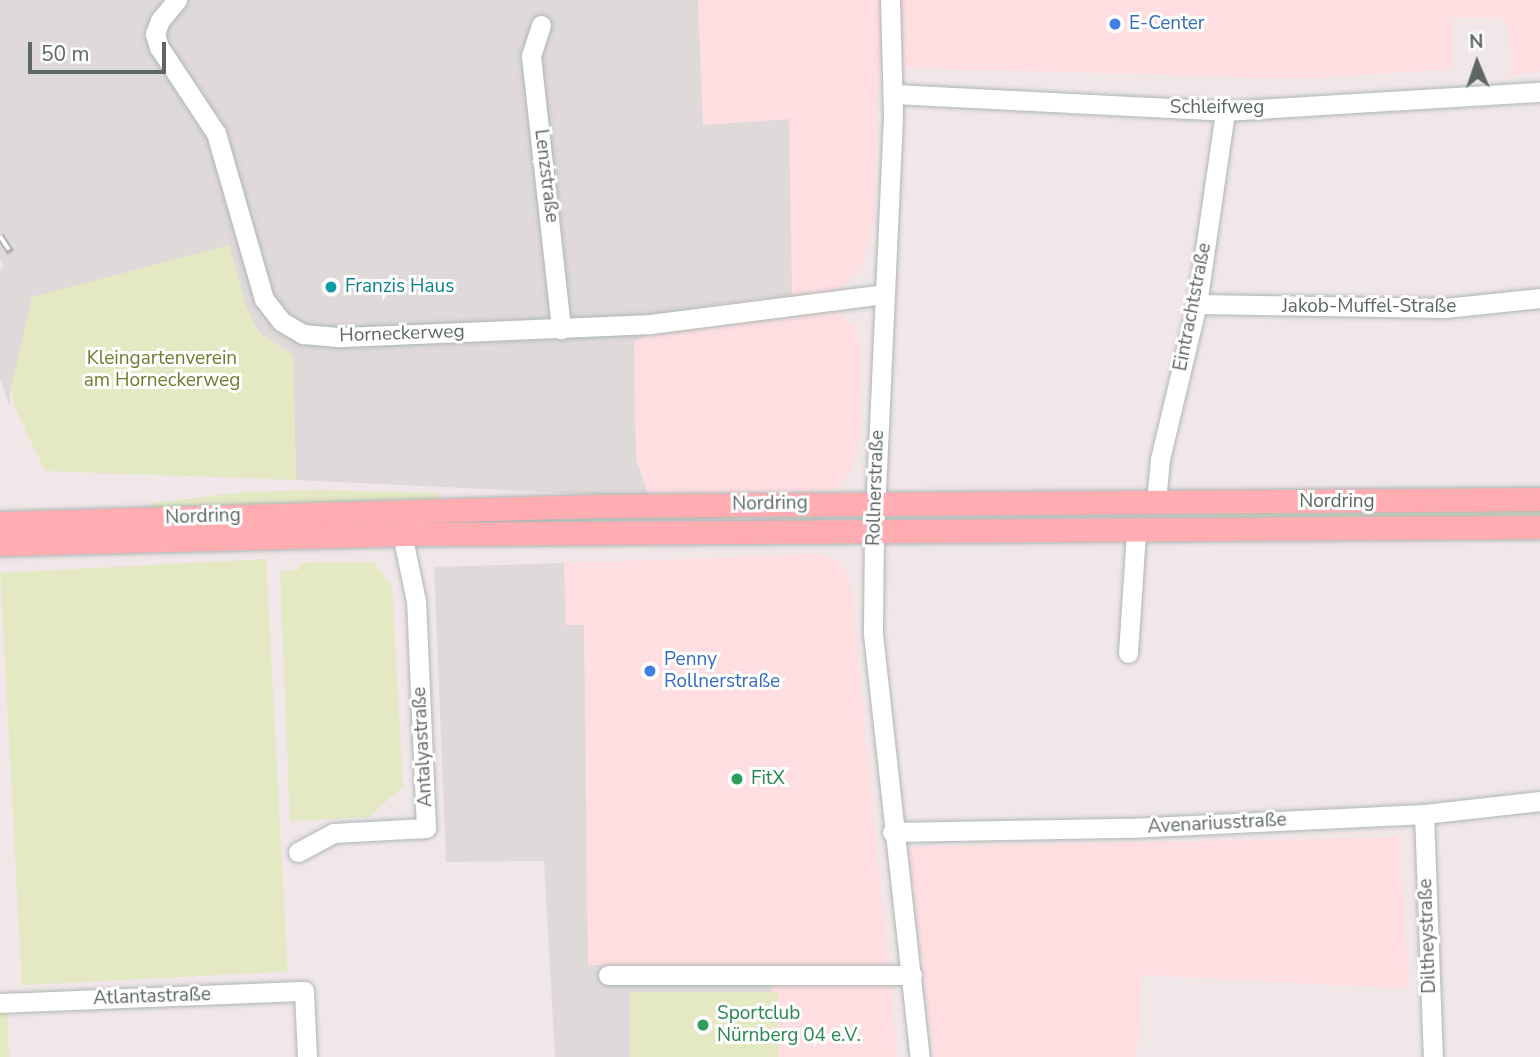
<!DOCTYPE html>
<html>
<head>
<meta charset="utf-8">
<style>
  body { margin:0 }
  #map { position:relative; width:1540px; height:1057px; overflow:hidden; background:#f1e7e8; font-family:"Nunito Sans",sans-serif }
  div>[style] { position:absolute }
  .commercial>* { inset:0; background:#ffdee2 }
  .industrial>* { inset:0; background:#dfd9da }
  .green>* { inset:0; background:#e4e8c3; transform-origin:0 0 }
  .roads { filter:drop-shadow(0 0 2px #afb6b5) drop-shadow(0 0 2px #afb6b5) }
  .minor>* { height:19px; margin:-9.5px; padding:0 9.5px; transform-origin:9.5px; border-radius:9.5px; background:#fff }
  .major>* { height:23px; margin:-11.5px; padding:0 11.5px; transform-origin:11.5px; border-radius:11.5px; background:#ffadb2 }
  .rail>* { height:8px; margin-top:-4px; transform-origin:0; background:repeating-linear-gradient(90deg,#fff 0 16px,#b1b3b2 0 32px); box-sizing:border-box; border-block:2px solid #b1b3b2 }
  .dots>* { width:19px; height:19px; translate:-50% -50%; box-sizing:border-box; border:4px solid #fff; border-radius:50% }
  span { translate:-50% -50%; white-space:nowrap; text-align:center; line-height:1.15; -webkit-text-stroke:6px #fff; paint-order:stroke }
  .shop-label { font-size:19px; color:#366cbe }
  .left { translate:0 -50%; text-align:left }
  .street-label { font-size:19px; color:#5e6764 }
  .culture-label { font-size:19px; color:#0d838f }
  .park-label { font-size:19px; color:#707c30 }
  .leisure-label { font-size:19px; color:#27864d }
  .north { position:absolute; left:1442px; top:28px; width:70px; height:70px; -webkit-text-stroke:5px #fff; paint-order:stroke; rotate:358deg; font-size:19px; font-weight:700; line-height:28px; text-align:center; color:#5e6764 }
  .north::after { content:''; display:block; margin:auto; width:24px; height:32px; background:#5e6764; clip-path:polygon(50% 0,100% 100%,50% 72%,0 100%) }
  .scale { position:absolute; left:28px; top:42px; width:138px; height:32px; box-sizing:border-box; border:4px solid #5e6764; border-top:0; padding-left:9px; font-size:21px; line-height:24px; white-space:nowrap; color:#5e6764; -webkit-text-stroke:5px #fff; paint-order:stroke }
</style>
</head>
<body>
<div id="map">
  <div class="commercial">
    <div style="clip-path:polygon(698px 0,1540px 0,1540px 71px,1512px 75px,1509px 34px,1502px 17px,1451px 18px,1453px 69px,1304px 79px,879px 67px,874px 219px,862px 269px,842px 285px,836px 312px,854px 327px,860px 346px,862px 424px,852px 469px,837px 488px,821px 495px,649px 497px,636px 459px,634px 342px,695px 307px,791px 295px,788px 119px,703px 125px)"></div>
    <div style="clip-path:polygon(819px 554px,839px 560px,850px 578px,897px 1057px,771px 1057px,771px 967px,588px 965px,584px 625px,566px 625px,564px 563px)"></div>
    <div style="clip-path:polygon(1399px 837px,1409px 989px,1142px 975px,1137px 1057px,934px 1057px,908px 847px)"></div>
  </div>
  <div class="industrial">
    <div style="clip-path:polygon(0 0,698px 0,703px 125px,789px 119px,792px 295px,695px 307px,634px 342px,636px 459px,649px 497px,296px 480px,293px 355px,259px 333px,246px 307px,229px 245px,12px 384px,9px 405px,0 379px,0 269px,4px 266px,0 259px)"></div>
    <div style="clip-path:polygon(564px 563px,566px 625px,584px 625px,588px 965px,772px 967px,771px 1057px,555px 1057px,544px 861px,446px 862px,434px 567px)"></div>
  </div>
  <div class="green">
    <div style="clip-path:polygon(229px 245px,246px 307px,259px 333px,293px 355px,296px 480px,45px 471px,13px 403px,12px 384px,32px 297px)"></div>
    <div style="clip-path:polygon(317px 490px,438px 493px,438px 501px,146px 510px,153px 503px,245px 492px)"></div>
    <div style="clip-path:polygon(1540px 507px,1540px 520px,1174px 519px,1260px 510px)"></div>
    <div style="clip-path:polygon(821px 512px,822px 517px,644px 519px,583px 526px,271px 524px)"></div>
    <div style="left:266px;top:559px;width:413px;height:266px;rotate:87deg"></div>
    <div style="clip-path:polygon(374px 562px,392px 587px,403px 786px,369px 817px,290px 821px,280px 571px,299px 570px,299px 563px)"></div>
    <div style="left:630px;top:992px;width:148px;height:65px"></div>
    <div style="clip-path:polygon(0 1008px,7px 1008px,9px 1057px,0 1057px)"></div>
  </div>
  <div class="roads">
    <div class="minor">
      <div style="left:177px;top:0;width:26px;rotate:130deg"></div>
      <div style="left:160px;top:20px;width:15px;rotate:110deg"></div>
      <div style="left:155px;top:34px;width:14px;rotate:73deg"></div>
      <div style="left:159px;top:47px;width:103px;rotate:56.5deg"></div>
      <div style="left:216px;top:133px;width:173px;rotate:73.9deg"></div>
      <div style="left:264px;top:299px;width:28px;rotate:52deg"></div>
      <div style="left:281px;top:321px;width:26px;rotate:31deg"></div>
      <div style="left:303px;top:334px;width:38px;rotate:5deg"></div>
      <div style="left:341px;top:337px;width:309px;rotate:-2.4deg"></div>
      <div style="left:650px;top:324px;width:236px;rotate:-7.3deg"></div>
      <div style="left:890px;top:0;width:117px;rotate:88.5deg"></div>
      <div style="left:893px;top:117px;width:415px;rotate:92.6deg"></div>
      <div style="left:874px;top:532px;width:102px;rotate:90.6deg"></div>
      <div style="left:873px;top:634px;width:426px;rotate:83.7deg"></div>
      <div style="left:541px;top:25px;width:33px;rotate:108deg"></div>
      <div style="left:531px;top:56px;width:275px;rotate:83.7deg"></div>
      <div style="left:894px;top:94px;width:331px;rotate:2.9deg"></div>
      <div style="left:1225px;top:111px;width:316px;rotate:-3.5deg"></div>
      <div style="left:1197px;top:304px;width:248px;rotate:0.9deg"></div>
      <div style="left:1445px;top:308px;width:96px;rotate:-6deg"></div>
      <div style="left:1156px;top:502px;width:43px;rotate:-84.7deg"></div>
      <div style="left:1160px;top:459px;width:159px;rotate:-76.6deg"></div>
      <div style="left:1197px;top:304px;width:195px;rotate:-81.7deg"></div>
      <div style="left:1128px;top:653px;width:121px;rotate:-86.2deg"></div>
      <div style="left:1424px;top:814px;width:243px;rotate:87.9deg"></div>
      <div style="left:892px;top:832px;width:237px;rotate:-1deg"></div>
      <div style="left:1129px;top:828px;width:295px;rotate:-2.7deg"></div>
      <div style="left:1424px;top:814px;width:117px;rotate:-6.4deg"></div>
      <div style="left:298px;top:852px;width:40px;rotate:-28deg"></div>
      <div style="left:333px;top:833px;width:93px;rotate:-3.1deg"></div>
      <div style="left:426px;top:828px;width:227px;rotate:-92.5deg"></div>
      <div style="left:416px;top:601px;width:68px;rotate:-101.8deg"></div>
      <div style="left:608px;top:975px;width:304px"></div>
      <div style="left:0;top:1003px;width:304px;rotate:-2.3deg"></div>
      <div style="left:304px;top:991px;width:66px;rotate:87.4deg"></div>
    </div>
    <div class="major">
      <div style="left:0;top:523px;width:594px;rotate:-1.64deg"></div>
      <div style="left:594px;top:506px;width:946px;rotate:-0.42deg"></div>
      <div style="left:0;top:544px;width:402px;rotate:-1.4deg"></div>
      <div style="left:402px;top:534px;width:1138px;rotate:-0.35deg"></div>
    </div>
  </div>
  <div class="rail">
    <div style="left:0;top:236px;width:20px;rotate:57deg"></div>
  </div>
  <div class="dots">
    <div style="left:1115px;top:24px;background:#3f7fe0"></div>
    <div style="left:331px;top:287px;background:#0f9aa8"></div>
    <div style="left:650px;top:671px;background:#3f7fe0"></div>
    <div style="left:737px;top:779px;background:#2e9e5b"></div>
    <div style="left:703px;top:1025px;background:#2e9e5b"></div>
  </div>
  <div class="shop-label">
    <span class="left" style="left:1129px;top:24px">E-Center</span>
    <span class="left" style="left:664px;top:671px">Penny<br>Rollnerstraße</span>
  </div>
  <div class="street-label">
    <span style="left:1217px;top:108px">Schleifweg</span>
    <span style="left:546px;top:176px;rotate:83deg">Lenzstraße</span>
    <span style="left:1193px;top:307px;rotate:-79deg">Eintrachtstraße</span>
    <span style="left:1369px;top:307px">Jakob-Muffel-Straße</span>
    <span style="left:402px;top:334px;rotate:-2deg">Horneckerweg</span>
    <span style="left:876px;top:488px;rotate:-88deg">Rollnerstraße</span>
    <span style="left:1337px;top:502px">Nordring</span>
    <span style="left:770px;top:504px;rotate:-1deg">Nordring</span>
    <span style="left:203px;top:517px;rotate:-2deg">Nordring</span>
    <span style="left:423px;top:747px;rotate:-93deg">Antalyastraße</span>
    <span style="left:1217px;top:824px;rotate:-3deg">Avenariusstraße</span>
    <span style="left:1428px;top:936px;rotate:-92deg">Diltheystraße</span>
    <span style="left:152px;top:997px;rotate:-2deg">Atlantastraße</span>
  </div>
  <div class="culture-label">
    <span class="left" style="left:345px;top:287px">Franzis Haus</span>
  </div>
  <div class="park-label">
    <span style="left:162px;top:370px">Kleingartenverein<br>am Horneckerweg</span>
  </div>
  <div class="leisure-label">
    <span class="left" style="left:751px;top:779px">FitX</span>
    <span class="left" style="left:717px;top:1025px">Sportclub<br>Nürnberg 04 e.V.</span>
  </div>
  <div class="north">N</div>
  <div class="scale">50 m</div>
</div>
</body>
</html>
